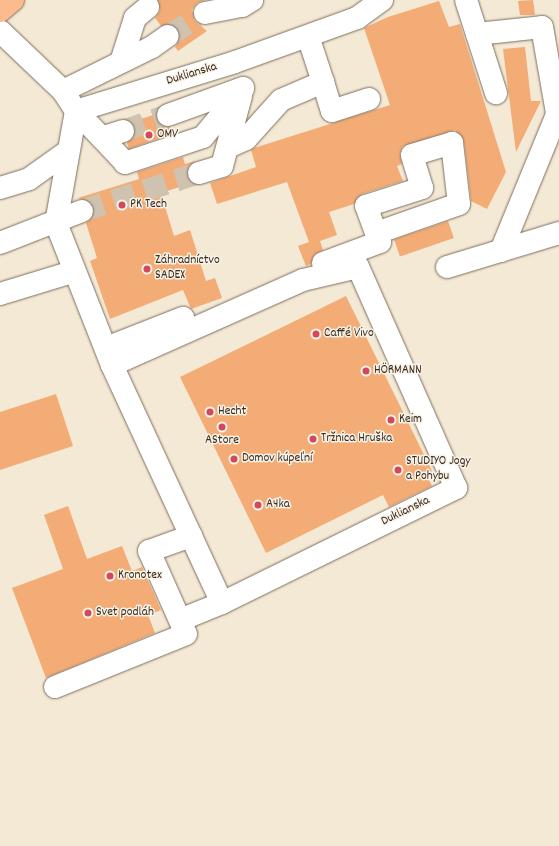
<!DOCTYPE html>
<html>
<head>
<meta charset="utf-8">
<style>
  body { margin:0 }
  #map { position:relative; width:559px; height:846px; overflow:hidden; background:#f4e9d4; font-family:Dekko,sans-serif }
  div>[style] { position:absolute }
  .building>* { inset:0; background:#f3ac76; transform-origin:0 0 }
  .minor-tunnel>* { height:22px; margin-top:-11px; transform-origin:0; background:repeating-linear-gradient(90deg,#cfc3b0 0 22px,transparent 0 33px) }
  .roads { filter:drop-shadow(0 0 1px #7c6d5e) drop-shadow(0 0 1px #7c6d5e) }
  .minor>* { height:22px; margin:-11px; padding:0 11px; transform-origin:11px; border-radius:11px; background:#fff }
  .major>* { height:22px; margin:-11px; padding:0 11px; transform-origin:11px; border-radius:11px; background:#fbbb8d }
  .dots>* { width:11px; height:11px; translate:-50% -50%; box-sizing:border-box; border:2px solid #f7f3e8; border-radius:50% }
  span { translate:-50% -50%; white-space:nowrap; text-align:center; line-height:1.15; -webkit-text-stroke:3px #f7f3e8; paint-order:stroke }
  .street-label { font-size:13px; color:#3b2a1e }
  .poi-label { font-size:13px; color:#3b2a1e }
  .left { translate:0 -50%; text-align:left }
</style>
</head>
<body>
<div id="map">
  <div class="building">
    <div style="clip-path:polygon(158px 0,206px 0,197px 3px,192px 10px,195px 21px,207px 31px,178px 51px,175px 47px,179px 41px,178px 29px,173px 25px,161px 26px,155px 18px,160px 11px)"></div>
    <div style="clip-path:polygon(533px 0,535px 15px,520px 15px,518px 1px)"></div>
    <div style="clip-path:polygon(439px 1px,449px 27px,460px 24px,506px 172px,487px 209px,471px 201px,464px 142px,455px 130px,403px 146px,400px 153px,402px 164px,397px 166px,403px 181px,362px 194px,354px 204px,329px 212px,337px 235px,320px 241px,323px 250px,314px 255px,311px 264px,306px 266px,298px 246px,309px 242px,287px 182px,217px 204px,210px 183px,256px 167px,251px 150px,254px 148px,390px 105px,364px 28px,388px 17px)"></div>
    <div style="clip-path:polygon(525px 47px,531px 101px,541px 101px,516px 152px,503px 49px)"></div>
    <div style="clip-path:polygon(156px 114px,160px 124px,172px 127px,174px 133px,129px 149px,127px 143px,135px 133px,132px 122px)"></div>
    <div style="clip-path:polygon(183px 157px,185px 164px,195px 161px,187px 171px,187px 177px,192px 183px,161px 193px,174px 236px,190px 230px,206px 281px,215px 278px,222px 298px,191px 309px,183px 290px,110px 319px,90px 261px,97px 258px,86px 223px,92px 218px,94px 207px,89px 201px,78px 198px,139px 179px,137px 172px)"></div>
    <div style="left:448px;top:221px;width:18px;height:57px;rotate:71deg"></div>
    <div style="clip-path:polygon(346px 296px,432px 471px,426px 474px,432px 486px,389px 507px,383px 495px,266px 553px,180px 377px)"></div>
    <div style="clip-path:polygon(56px 394px,73px 446px,0 470px,0 412px)"></div>
    <div style="clip-path:polygon(68px 506px,87px 559px,122px 546px,132px 571px,142px 567px,161px 610px,148px 615px,155px 633px,46px 678px,12px 588px,63px 569px,44px 515px)"></div>
  </div>
  <div class="minor-tunnel">
    <div style="left:168px;top:36px;width:34px;rotate:-32deg"></div>
    <div style="left:123px;top:131px;width:48px;rotate:-19.6deg"></div>
    <div style="left:82px;top:211px;width:123px;rotate:-18deg"></div>
  </div>
  <div class="roads">
    <div class="minor">
      <div style="left:466px;top:0;width:98px;rotate:72.1deg"></div>
      <div style="left:205px;top:13px;width:38px;rotate:-11deg"></div>
      <div style="left:242px;top:6px;width:12px;rotate:-31deg"></div>
      <div style="left:0;top:31px;width:87px;rotate:43.6deg"></div>
      <div style="left:63px;top:91px;width:24px;rotate:57deg"></div>
      <div style="left:76px;top:111px;width:114px;rotate:100.1deg"></div>
      <div style="left:56px;top:223px;width:153px;rotate:68.5deg"></div>
      <div style="left:112px;top:365px;width:262px;rotate:65.2deg"></div>
      <div style="left:222px;top:603px;width:261px;rotate:-26.2deg"></div>
      <div style="left:456px;top:488px;width:242px;rotate:-113.9deg"></div>
      <div style="left:358px;top:267px;width:57px;rotate:166.7deg"></div>
      <div style="left:303px;top:280px;width:209px;rotate:156deg"></div>
      <div style="left:477px;top:34px;width:65px;rotate:-6.1deg"></div>
      <div style="left:542px;top:27px;width:98px;rotate:80.1deg"></div>
      <div style="left:121px;top:62px;width:46px;rotate:-72.3deg"></div>
      <div style="left:135px;top:18px;width:17px;rotate:-40deg"></div>
      <div style="left:323px;top:82px;width:30px;rotate:73deg"></div>
      <div style="left:332px;top:111px;width:39px;rotate:-18deg"></div>
      <div style="left:63px;top:91px;width:99px;rotate:-26.3deg"></div>
      <div style="left:152px;top:47px;width:19px;rotate:-35deg"></div>
      <div style="left:168px;top:115px;width:80px;rotate:-19.8deg"></div>
      <div style="left:123px;top:131px;width:22px;rotate:162deg"></div>
      <div style="left:102px;top:138px;width:37px;rotate:-134deg"></div>
      <div style="left:76px;top:111px;width:166px;rotate:-17.1deg"></div>
      <div style="left:235px;top:62px;width:130px;rotate:-19.8deg"></div>
      <div style="left:357px;top:18px;width:31px;rotate:-36deg"></div>
      <div style="left:102px;top:138px;width:34px;rotate:47deg"></div>
      <div style="left:125px;top:163px;width:82px;rotate:-18.4deg"></div>
      <div style="left:203px;top:137px;width:62px;rotate:-50.2deg"></div>
      <div style="left:228px;top:147px;width:20px;rotate:-24deg"></div>
      <div style="left:246px;top:139px;width:52px;rotate:-48.1deg"></div>
      <div style="left:281px;top:100px;width:46px;rotate:-23.2deg"></div>
      <div style="left:323px;top:82px;width:48px;rotate:-108.1deg"></div>
      <div style="left:199px;top:173px;width:24px;rotate:-17deg"></div>
      <div style="left:222px;top:166px;width:73px;rotate:-74.8deg"></div>
      <div style="left:0;top:188px;width:30px;rotate:-17deg"></div>
      <div style="left:29px;top:179px;width:47px;rotate:-35.4deg"></div>
      <div style="left:0;top:243px;width:88px;rotate:-21.3deg"></div>
      <div style="left:501px;top:251px;width:145px;rotate:-67.7deg"></div>
      <div style="left:323px;top:263px;width:61px;rotate:-20.2deg"></div>
      <div style="left:380px;top:242px;width:10px;rotate:-114deg"></div>
      <div style="left:376px;top:233px;width:29px;rotate:-110deg"></div>
      <div style="left:366px;top:206px;width:59px;rotate:-17.8deg"></div>
      <div style="left:422px;top:188px;width:34px;rotate:-107deg"></div>
      <div style="left:412px;top:155px;width:42px;rotate:-16.7deg"></div>
      <div style="left:452px;top:143px;width:61px;rotate:83.5deg"></div>
      <div style="left:459px;top:204px;width:88px;rotate:160.7deg"></div>
      <div style="left:447px;top:267px;width:117px;rotate:-16.9deg"></div>
      <div style="left:0;top:294px;width:78px;rotate:-17deg"></div>
      <div style="left:106px;top:348px;width:83px;rotate:-21.3deg"></div>
      <div style="left:180px;top:620px;width:45px;rotate:-22deg"></div>
      <div style="left:55px;top:687px;width:141px;rotate:-22deg"></div>
      <div style="left:186px;top:634px;width:91px;rotate:-114deg"></div>
      <div style="left:149px;top:551px;width:45px;rotate:-19.7deg"></div>
    </div>
    <div class="major">
      <div style="left:0;top:11px;width:17px;rotate:-40deg"></div>
    </div>
  </div>
  <div class="dots">
    <div style="left:149px;top:135px;background:#d1495b"></div>
    <div style="left:122px;top:205px;background:#d1495b"></div>
    <div style="left:147px;top:269px;background:#d1495b"></div>
    <div style="left:316px;top:334px;background:#d1495b"></div>
    <div style="left:366px;top:371px;background:#d1495b"></div>
    <div style="left:210px;top:412px;background:#d1495b"></div>
    <div style="left:391px;top:420px;background:#d1495b"></div>
    <div style="left:222px;top:427px;background:#d1495b"></div>
    <div style="left:313px;top:439px;background:#d1495b"></div>
    <div style="left:234px;top:459px;background:#d1495b"></div>
    <div style="left:398px;top:470px;background:#d1495b"></div>
    <div style="left:258px;top:505px;background:#d1495b"></div>
    <div style="left:110px;top:576px;background:#d1495b"></div>
    <div style="left:88px;top:613px;background:#d1495b"></div>
  </div>
  <div class="street-label">
    <span style="left:192px;top:75px;rotate:-17deg">Duklianska</span>
    <span style="left:406px;top:512px;rotate:-26deg">Duklianska</span>
  </div>
  <div class="poi-label">
    <span class="left" style="left:157px;top:135px">OMV</span>
    <span class="left" style="left:130px;top:205px">PK Tech</span>
    <span class="left" style="left:155px;top:269px">Záhradníctvo<br>SADEX</span>
    <span class="left" style="left:324px;top:334px">Caffé Vivo</span>
    <span class="left" style="left:374px;top:371px">HÖRMANN</span>
    <span class="left" style="left:218px;top:412px">Hecht</span>
    <span class="left" style="left:399px;top:420px">Keim</span>
    <span class="left" style="left:321px;top:439px">Tržnica Hruška</span>
    <span style="left:222px;top:441px">AStore</span>
    <span class="left" style="left:242px;top:459px">Domov kúpeľní</span>
    <span class="left" style="left:406px;top:470px">STUDIYO Jogy<br>a Pohybu</span>
    <span class="left" style="left:266px;top:505px">A4ka</span>
    <span class="left" style="left:118px;top:576px">Kronotex</span>
    <span class="left" style="left:96px;top:613px">Svet podláh</span>
  </div>
</div>
</body>
</html>
